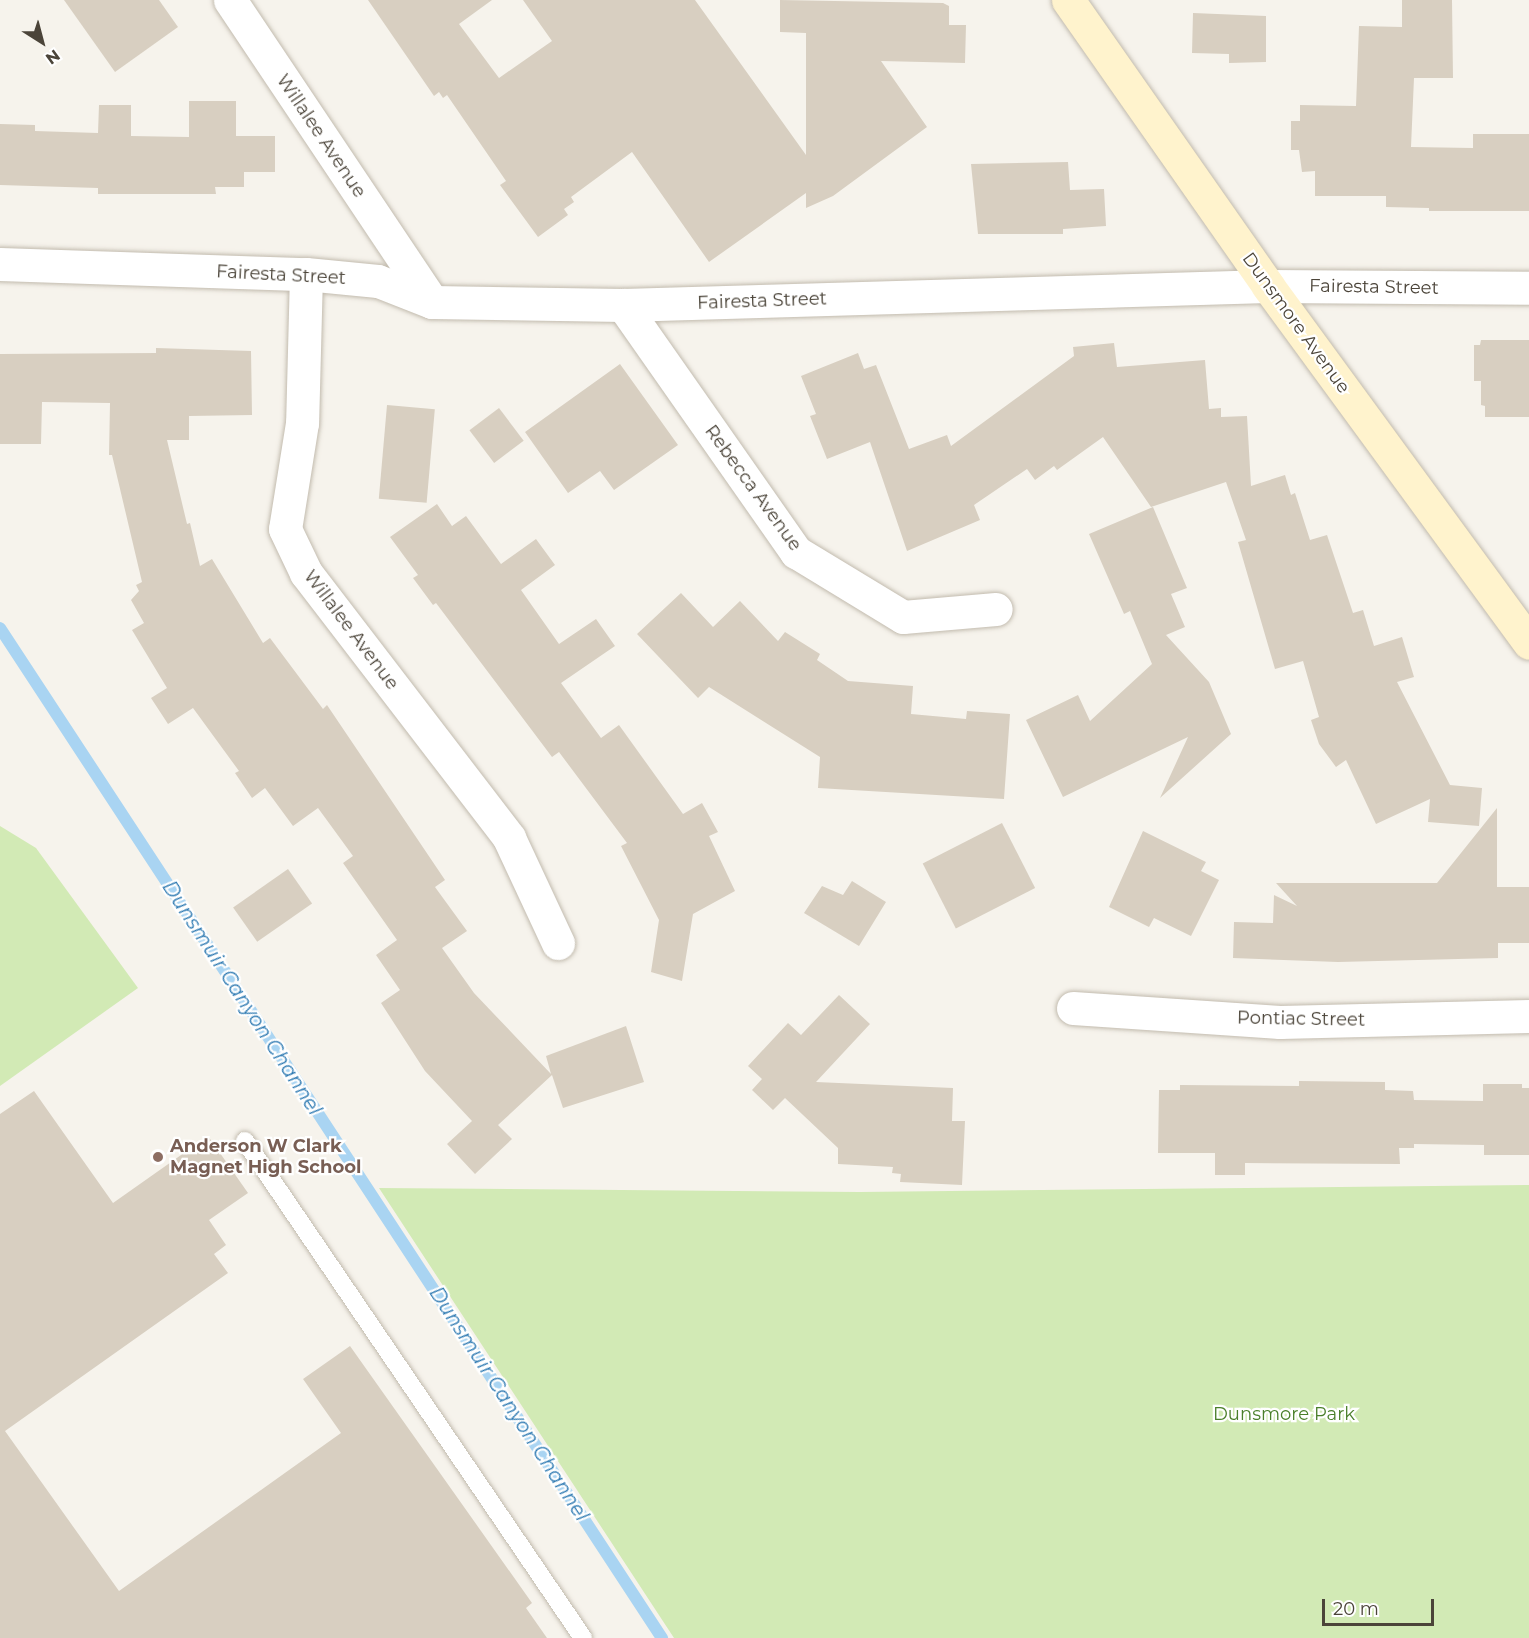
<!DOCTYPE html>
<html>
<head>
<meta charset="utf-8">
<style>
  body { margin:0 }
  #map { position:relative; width:1529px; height:1638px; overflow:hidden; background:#f6f3ec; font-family:Montserrat,sans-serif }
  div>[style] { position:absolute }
  .green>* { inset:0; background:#d2eab5 }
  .stream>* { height:12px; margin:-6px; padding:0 6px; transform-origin:6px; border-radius:6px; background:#a9d4f2 }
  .building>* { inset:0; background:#d8cfc1; transform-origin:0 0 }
  .roads { filter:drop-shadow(0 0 2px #c2bbae) drop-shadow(0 0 2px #c2bbae) }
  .lane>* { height:18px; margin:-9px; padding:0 9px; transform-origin:9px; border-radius:9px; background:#fff }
  .street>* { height:33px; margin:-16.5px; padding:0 16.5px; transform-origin:16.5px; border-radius:16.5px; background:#fff }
  .secondary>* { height:33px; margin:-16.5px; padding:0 16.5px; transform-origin:16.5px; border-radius:16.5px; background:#fff3cd }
  .dots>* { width:16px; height:16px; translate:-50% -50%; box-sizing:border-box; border:3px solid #fff; border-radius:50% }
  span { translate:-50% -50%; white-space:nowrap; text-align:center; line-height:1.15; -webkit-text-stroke:4.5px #fff; paint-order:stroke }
  .street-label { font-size:18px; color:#4b4439 }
  .education-label { font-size:18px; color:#785e54; font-weight:700 }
  .left { translate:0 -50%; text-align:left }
  .park-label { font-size:18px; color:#4a7f2a }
  .water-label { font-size:20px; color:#2e7ab2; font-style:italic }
  .north { position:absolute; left:12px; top:12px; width:60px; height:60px; -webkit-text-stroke:4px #fff; paint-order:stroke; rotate:144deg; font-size:16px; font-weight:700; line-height:24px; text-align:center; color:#4b4439 }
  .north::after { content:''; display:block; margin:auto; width:21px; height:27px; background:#4b4439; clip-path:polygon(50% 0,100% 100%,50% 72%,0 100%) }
  .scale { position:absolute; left:1322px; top:1599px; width:112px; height:27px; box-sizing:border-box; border:3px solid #4b4439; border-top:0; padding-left:8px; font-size:18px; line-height:21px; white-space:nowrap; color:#4b4439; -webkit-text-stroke:4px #fff; paint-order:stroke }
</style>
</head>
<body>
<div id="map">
  <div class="green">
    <div style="clip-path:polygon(0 826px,36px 848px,138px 988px,0 1086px)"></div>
    <div style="clip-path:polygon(1529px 1185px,1529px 1638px,674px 1638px,379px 1188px,860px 1192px)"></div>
  </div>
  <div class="stream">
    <div style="left:0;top:628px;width:1208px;rotate:56.76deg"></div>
  </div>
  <div class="building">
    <div style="clip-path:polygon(64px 0,159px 0,178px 27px,115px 72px)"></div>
    <div style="clip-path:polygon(368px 0,492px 0,459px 24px,499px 78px,552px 41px,523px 0,695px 0,806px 155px,806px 33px,780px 32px,780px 0,943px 3px,949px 6px,949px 25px,966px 25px,965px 63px,881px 61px,927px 127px,833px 196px,806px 208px,806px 193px,709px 262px,632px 152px,571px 197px,574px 202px,564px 209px,568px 215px,538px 237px,500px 185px,506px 181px,447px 95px,443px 98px,439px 92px,434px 96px)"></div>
    <div style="clip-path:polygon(1402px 0,1452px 0,1453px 78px,1414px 78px,1411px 147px,1473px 148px,1473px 134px,1529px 134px,1529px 211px,1429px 211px,1429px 208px,1386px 207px,1386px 196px,1315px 196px,1315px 171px,1302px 172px,1299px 150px,1291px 150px,1291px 121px,1300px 121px,1300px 105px,1356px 106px,1359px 26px,1402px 27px)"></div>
    <div style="clip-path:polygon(1193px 13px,1266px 16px,1266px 62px,1229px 63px,1229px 54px,1192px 53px)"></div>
    <div style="clip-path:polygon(189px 101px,236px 101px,236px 136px,275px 136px,275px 172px,244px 172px,244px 187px,215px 187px,216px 194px,98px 194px,98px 188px,0 185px,0 124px,35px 125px,35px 131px,98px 133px,99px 105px,131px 105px,131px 136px,189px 137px)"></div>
    <div style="clip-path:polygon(1068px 162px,1070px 190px,1104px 189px,1106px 226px,1063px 229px,1063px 234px,978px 234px,971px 164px)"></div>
    <div style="clip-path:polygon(1481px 340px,1529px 340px,1529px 417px,1485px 417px,1485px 406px,1481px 405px,1481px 381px,1474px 381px,1474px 345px,1480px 345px)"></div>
    <div style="clip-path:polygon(1114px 343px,1117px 367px,1205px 360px,1209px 409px,1221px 408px,1221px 417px,1247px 416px,1251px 486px,1285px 475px,1291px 495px,1295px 493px,1310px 540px,1327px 535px,1353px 613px,1363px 610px,1374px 646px,1402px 637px,1414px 677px,1397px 682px,1450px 785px,1482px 788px,1479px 826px,1428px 822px,1430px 799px,1376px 824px,1346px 760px,1336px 767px,1319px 744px,1311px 720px,1319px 717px,1303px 661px,1275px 669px,1238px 542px,1246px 540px,1226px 482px,1151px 507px,1103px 437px,1057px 470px,1054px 466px,1035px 480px,1027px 469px,974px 505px,980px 520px,907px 551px,870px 442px,827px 459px,810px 416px,816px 414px,801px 376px,858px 353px,864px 369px,876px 365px,909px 449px,947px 435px,951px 446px,1074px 356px,1073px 347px)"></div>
    <div style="clip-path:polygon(156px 348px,251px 351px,252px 415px,189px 416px,189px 440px,167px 440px,187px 524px,190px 523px,200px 566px,212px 559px,263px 643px,270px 638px,323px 709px,327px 705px,445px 880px,435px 887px,467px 931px,442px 948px,474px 993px,551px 1074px,546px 1056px,626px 1026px,644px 1082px,563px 1108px,552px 1075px,498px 1125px,512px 1139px,475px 1174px,447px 1144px,472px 1121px,425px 1071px,381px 1003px,400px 990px,376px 955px,397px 940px,343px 863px,353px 856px,318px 808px,293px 826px,265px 788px,252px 798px,235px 773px,239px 771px,193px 708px,168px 724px,151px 698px,167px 688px,132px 630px,144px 623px,131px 600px,139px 591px,136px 585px,142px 582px,112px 455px,109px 455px,110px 403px,42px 402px,41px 444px,0 444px,0 354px,156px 353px)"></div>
    <div style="clip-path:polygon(620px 364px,678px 445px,614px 490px,600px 471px,568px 493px,525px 432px)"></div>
    <div style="left:387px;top:405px;width:48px;height:94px;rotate:5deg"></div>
    <div style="left:499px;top:408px;width:41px;height:37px;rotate:53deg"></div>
    <div style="clip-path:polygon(437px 504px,452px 526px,466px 516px,501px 564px,536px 539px,555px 565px,521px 590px,559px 644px,596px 619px,615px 646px,561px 683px,601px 738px,619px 725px,683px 814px,702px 803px,718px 832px,709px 836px,735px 891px,693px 914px,682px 981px,651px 972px,659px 920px,621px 846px,627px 843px,559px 752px,552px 757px,436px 603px,433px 605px,413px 578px,418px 575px,390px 537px)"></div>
    <div style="clip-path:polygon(1153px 507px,1187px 588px,1171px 594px,1185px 627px,1166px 635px,1209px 682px,1231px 734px,1160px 798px,1188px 737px,1063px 797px,1026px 720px,1078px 695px,1090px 721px,1152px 664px,1130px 611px,1124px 614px,1089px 534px)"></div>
    <div style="clip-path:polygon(681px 593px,713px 627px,740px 601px,778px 641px,785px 632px,820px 654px,817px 660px,848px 681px,913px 686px,911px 714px,966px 719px,967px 711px,1010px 714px,1004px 799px,818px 788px,820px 757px,709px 687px,698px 698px,637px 634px)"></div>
    <div style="clip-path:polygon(1497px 808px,1497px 887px,1529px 887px,1529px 943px,1498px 943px,1498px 958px,1338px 962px,1233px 958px,1234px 922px,1273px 923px,1274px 895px,1297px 906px,1276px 883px,1437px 883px)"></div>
    <div style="left:1002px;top:823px;width:73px;height:89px;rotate:63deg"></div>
    <div style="clip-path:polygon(1143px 831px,1206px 862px,1201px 871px,1219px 880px,1191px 936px,1154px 918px,1149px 927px,1109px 907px)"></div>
    <div style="left:288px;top:869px;width:42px;height:67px;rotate:55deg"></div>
    <div style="clip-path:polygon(852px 881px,886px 902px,859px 946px,804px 913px,822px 886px,843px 895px)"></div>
    <div style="clip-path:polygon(839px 995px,870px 1024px,816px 1082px,953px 1088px,952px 1121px,965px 1121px,962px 1185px,900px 1182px,901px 1174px,892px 1173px,893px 1167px,838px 1164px,838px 1148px,785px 1098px,773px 1110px,752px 1090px,762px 1079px,748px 1066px,788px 1023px,801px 1035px)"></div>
    <div style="clip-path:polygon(1299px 1081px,1385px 1082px,1385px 1090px,1413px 1091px,1414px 1100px,1483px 1101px,1483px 1084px,1522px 1084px,1522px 1088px,1529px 1088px,1529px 1155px,1484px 1155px,1484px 1145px,1414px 1144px,1414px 1148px,1399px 1148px,1400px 1164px,1245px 1163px,1245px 1175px,1215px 1175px,1215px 1153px,1158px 1153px,1159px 1090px,1180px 1090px,1180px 1085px,1299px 1086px)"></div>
    <div style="clip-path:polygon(34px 1091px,113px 1203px,208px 1136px,248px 1193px,209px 1220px,226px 1245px,214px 1254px,228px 1273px,5px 1431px,119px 1591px,341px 1433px,303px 1379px,350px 1346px,532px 1603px,526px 1608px,547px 1638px,0 1638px,0 1114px)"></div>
  </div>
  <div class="roads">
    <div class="lane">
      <div style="left:245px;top:1141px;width:601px;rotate:55.78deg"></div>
    </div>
    <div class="street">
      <div style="left:230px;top:0;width:363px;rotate:56.2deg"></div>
      <div style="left:0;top:264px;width:306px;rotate:1.9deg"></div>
      <div style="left:306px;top:274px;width:72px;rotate:5.6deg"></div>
      <div style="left:378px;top:281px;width:58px;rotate:21.3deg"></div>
      <div style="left:432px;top:302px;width:191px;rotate:0.9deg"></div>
      <div style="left:623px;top:305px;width:645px;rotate:-1.69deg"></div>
      <div style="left:1268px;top:286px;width:261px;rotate:0.4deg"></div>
      <div style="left:306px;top:274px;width:149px;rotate:91.5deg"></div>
      <div style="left:302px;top:423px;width:107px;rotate:99.1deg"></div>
      <div style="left:285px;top:529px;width:49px;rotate:64.5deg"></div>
      <div style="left:306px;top:573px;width:334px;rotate:52.5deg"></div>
      <div style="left:509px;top:838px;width:116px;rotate:65deg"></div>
      <div style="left:623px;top:305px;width:302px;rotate:55deg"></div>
      <div style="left:796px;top:552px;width:125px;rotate:31.3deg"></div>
      <div style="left:903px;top:617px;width:93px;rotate:-4.9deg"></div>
      <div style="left:1073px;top:1008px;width:207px;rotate:3.9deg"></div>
      <div style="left:1280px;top:1022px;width:249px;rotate:-1.4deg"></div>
    </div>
    <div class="secondary">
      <div style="left:1068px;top:0;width:349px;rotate:55deg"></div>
      <div style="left:1268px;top:286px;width:442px;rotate:53.8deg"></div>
    </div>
  </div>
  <div class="dots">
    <div style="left:158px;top:1157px;background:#8d6e63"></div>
  </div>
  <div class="street-label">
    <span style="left:321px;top:136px;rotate:56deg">Willalee Avenue</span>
    <span style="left:281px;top:275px;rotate:3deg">Fairesta Street</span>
    <span style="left:1374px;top:287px;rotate:1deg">Fairesta Street</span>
    <span style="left:762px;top:301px;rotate:-2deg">Fairesta Street</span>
    <span style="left:1296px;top:323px;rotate:54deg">Dunsmore Avenue</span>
    <span style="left:753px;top:488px;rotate:54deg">Rebecca Avenue</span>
    <span style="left:351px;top:630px;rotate:53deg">Willalee Avenue</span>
    <span style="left:1301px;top:1019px;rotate:1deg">Pontiac Street</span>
  </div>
  <div class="education-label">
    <span class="left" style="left:170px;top:1157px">Anderson W Clark<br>Magnet High School</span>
  </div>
  <div class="park-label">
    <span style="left:1284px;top:1414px">Dunsmore Park</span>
  </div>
  <div class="water-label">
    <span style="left:242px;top:998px;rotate:57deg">Dunsmuir Canyon Channel</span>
    <span style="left:509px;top:1404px;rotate:57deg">Dunsmuir Canyon Channel</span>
  </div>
  <div class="north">N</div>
  <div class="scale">20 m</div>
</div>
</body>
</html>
